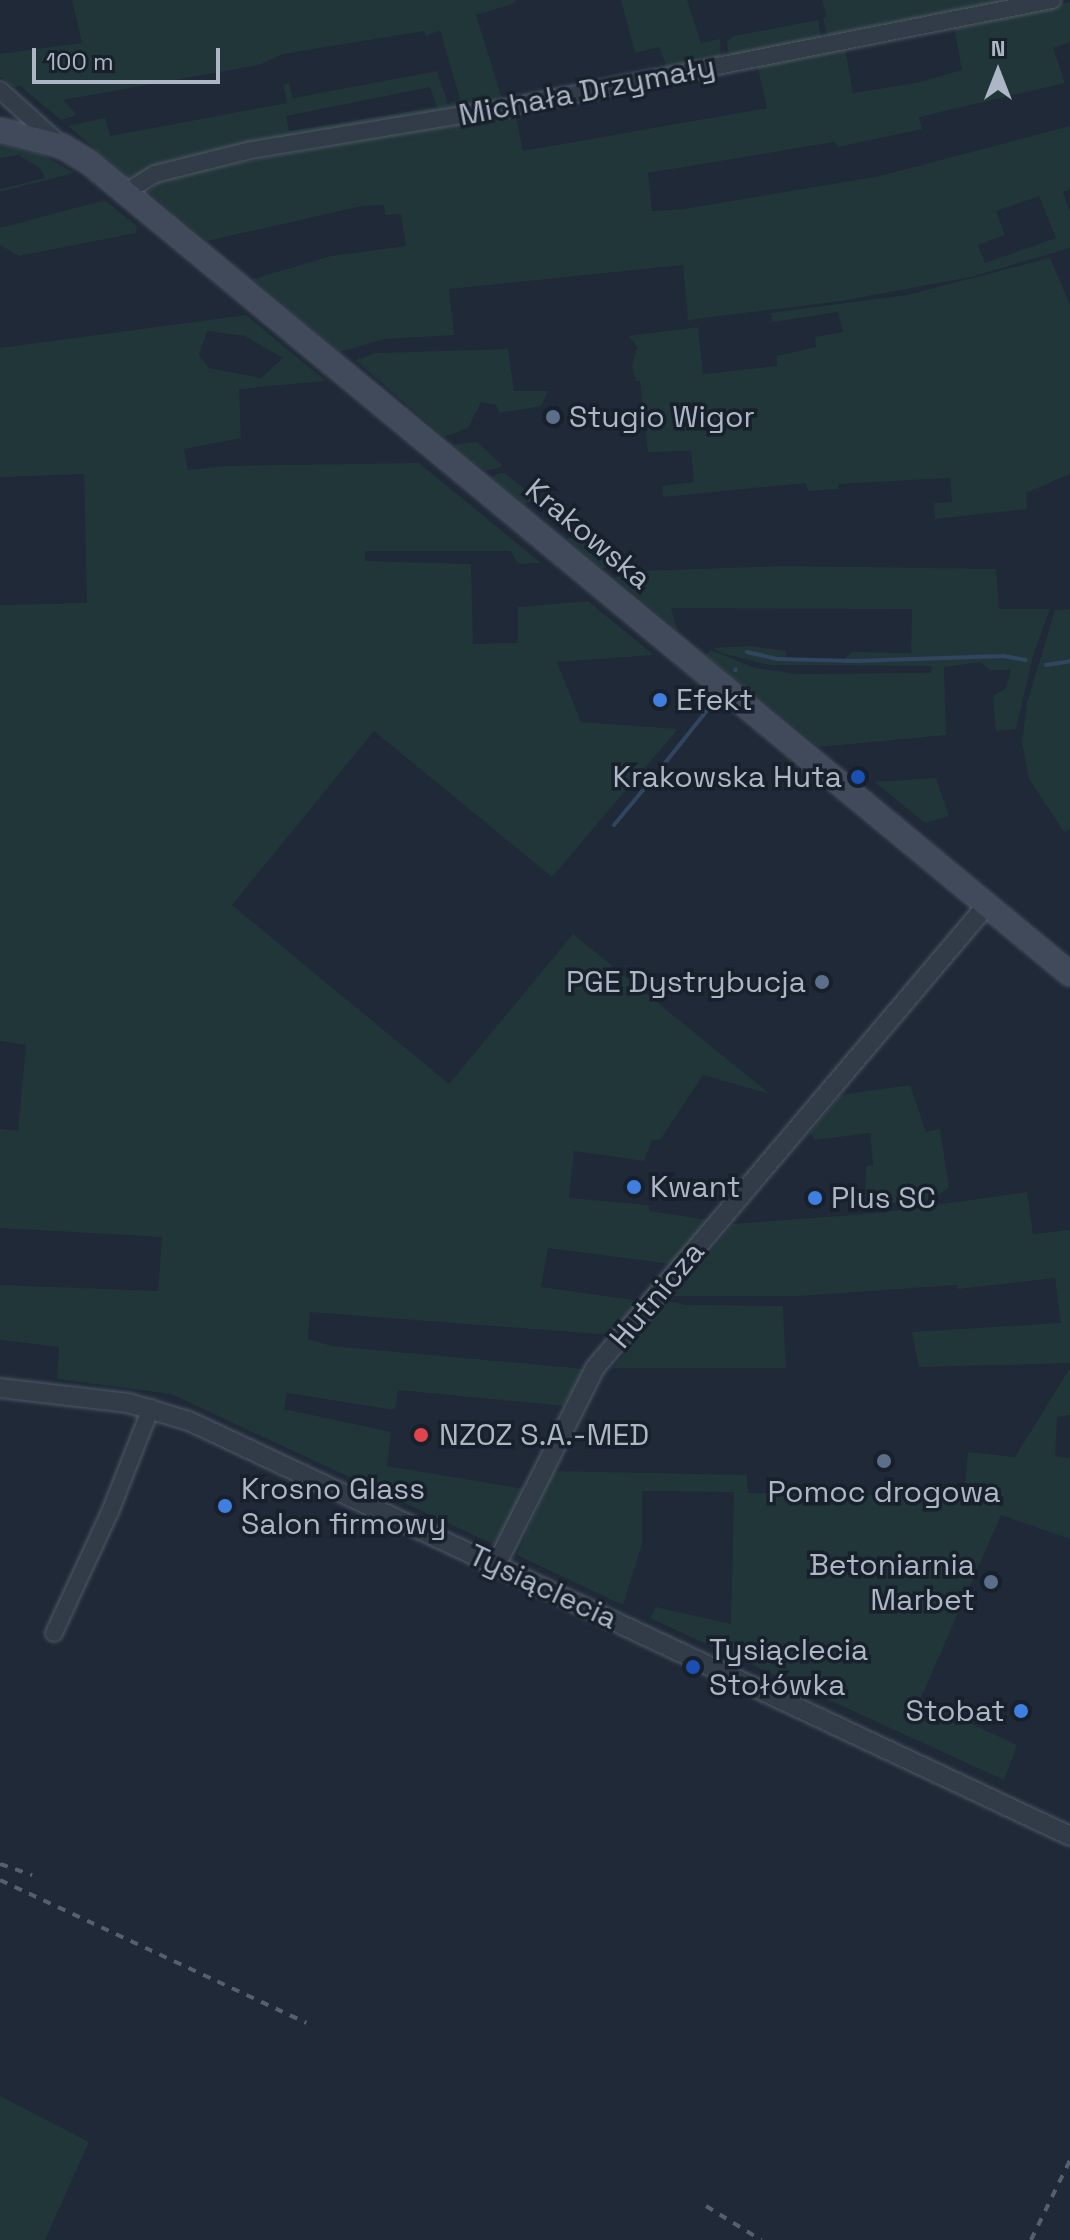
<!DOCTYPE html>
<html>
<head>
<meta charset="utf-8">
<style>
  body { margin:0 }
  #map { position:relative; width:1070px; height:2240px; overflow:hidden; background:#1f2938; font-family:"Space Grotesk",sans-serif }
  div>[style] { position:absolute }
  .green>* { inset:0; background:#213639 }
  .stream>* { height:4px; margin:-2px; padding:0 2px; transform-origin:2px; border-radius:2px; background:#314560 }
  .roads { filter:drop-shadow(0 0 2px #505966) drop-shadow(0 0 2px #505966) }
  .minor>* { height:16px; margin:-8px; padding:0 8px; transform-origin:8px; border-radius:8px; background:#323b48 }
  .tertiary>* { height:18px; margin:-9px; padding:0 9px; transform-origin:9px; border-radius:9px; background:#323b48 }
  .secondary>* { height:22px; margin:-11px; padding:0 11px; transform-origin:11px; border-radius:11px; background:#404a5b }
  .rail>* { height:4px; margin-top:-2px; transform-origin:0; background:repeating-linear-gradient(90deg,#545f70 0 8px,transparent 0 16px) }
  .dots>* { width:22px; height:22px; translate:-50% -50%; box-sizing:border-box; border:4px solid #18202c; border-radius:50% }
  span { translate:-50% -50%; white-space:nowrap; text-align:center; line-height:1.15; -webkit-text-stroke:7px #18202c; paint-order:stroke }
  .street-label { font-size:30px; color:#acb6c5 }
  .poi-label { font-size:30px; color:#acb6c5 }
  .left { translate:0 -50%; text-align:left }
  .right { translate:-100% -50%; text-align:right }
  .north { position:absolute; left:958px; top:32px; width:80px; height:80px; -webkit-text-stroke:6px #18202c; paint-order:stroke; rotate:0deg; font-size:22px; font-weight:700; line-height:32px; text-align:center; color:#acb6c5 }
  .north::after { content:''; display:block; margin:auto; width:28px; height:36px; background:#acb6c5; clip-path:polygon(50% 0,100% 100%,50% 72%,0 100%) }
  .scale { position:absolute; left:32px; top:48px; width:188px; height:36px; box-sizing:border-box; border:4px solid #acb6c5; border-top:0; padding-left:10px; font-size:24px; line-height:28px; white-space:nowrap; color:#acb6c5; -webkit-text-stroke:6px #18202c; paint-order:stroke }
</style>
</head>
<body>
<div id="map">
  <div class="green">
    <div style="clip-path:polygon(evenodd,72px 0,515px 0,515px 3px,476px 15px,503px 102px,129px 177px,68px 126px,105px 118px,110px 136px,287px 103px,283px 85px,289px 83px,293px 98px,437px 71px,448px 104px,460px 99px,440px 30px,426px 36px,424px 31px,283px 54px,259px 65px,63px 100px,77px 115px,61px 120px,20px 86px,14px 87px,0 76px,0 54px,82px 43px,72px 0,430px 87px,437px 107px,289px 131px,286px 116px,430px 87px)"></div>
    <div style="clip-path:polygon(621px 0,687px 0,701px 43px,720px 39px,721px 58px,668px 70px,659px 47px,635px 53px)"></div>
    <div style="clip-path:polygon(822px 0,1021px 0,830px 37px,827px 36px,823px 18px,827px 17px)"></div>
    <div style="clip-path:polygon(evenodd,1070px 2px,1070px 42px,1053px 48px,1065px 83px,919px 117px,922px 129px,838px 147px,834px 142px,648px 173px,652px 211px,684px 209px,880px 176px,1070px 126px,1070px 189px,1063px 192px,1070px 212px,1070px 248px,971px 277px,841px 301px,688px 320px,683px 265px,449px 289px,454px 335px,385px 339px,340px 352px,253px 279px,331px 256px,406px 246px,401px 214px,385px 215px,384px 205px,362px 206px,207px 241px,148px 192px,160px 181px,222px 166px,515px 112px,523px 151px,767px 108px,757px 64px,845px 47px,853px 93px,916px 83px,962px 70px,954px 28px,1070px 2px,1039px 196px,1056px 238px,985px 263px,978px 245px,1005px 235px,996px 211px,1039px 196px)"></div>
    <div style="clip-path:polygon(818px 20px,821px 39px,732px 58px,728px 51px,727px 41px,734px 36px)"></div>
    <div style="clip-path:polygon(0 144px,43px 155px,74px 173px,0 192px,0 189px,45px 178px,40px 168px,18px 155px,0 158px)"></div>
    <div style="clip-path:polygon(105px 200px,137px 226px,136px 233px,19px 256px,0 245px,0 228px)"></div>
    <div style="clip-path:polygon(1050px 258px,1070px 305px,1070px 474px,1026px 493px,1027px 509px,935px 519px,934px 503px,952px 502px,950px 478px,839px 484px,838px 489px,808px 491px,806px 483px,663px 497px,662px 486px,694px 482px,691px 451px,648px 452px,640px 381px,636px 381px,632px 367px,637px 347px,629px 336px,698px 327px,703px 374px,777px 366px,777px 356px,816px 347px,815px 337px,843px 332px,838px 312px,772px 322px,771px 313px,907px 295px)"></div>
    <div style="clip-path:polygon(evenodd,246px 315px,326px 381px,239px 389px,241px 438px,184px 449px,188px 470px,226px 466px,419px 463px,541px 563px,519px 564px,510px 551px,365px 551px,365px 561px,471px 564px,473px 644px,518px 643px,518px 607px,588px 601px,654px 655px,557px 662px,581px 722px,678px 729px,552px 877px,374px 731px,232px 905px,449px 1084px,573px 934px,770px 1094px,703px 1075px,660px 1140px,652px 1140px,644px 1161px,574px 1151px,569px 1198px,648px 1205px,650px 1211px,708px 1220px,671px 1264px,548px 1248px,541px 1287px,641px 1301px,613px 1335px,310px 1312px,308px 1339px,332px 1346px,585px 1369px,564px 1406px,398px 1390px,395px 1410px,287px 1393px,284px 1409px,391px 1432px,387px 1466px,525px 1489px,497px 1546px,171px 1394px,57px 1379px,59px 1347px,0 1340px,0 1285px,158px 1291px,162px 1237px,0 1228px,0 1129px,18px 1131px,26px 1045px,0 1041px,0 605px,87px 603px,84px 474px,0 477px,0 348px,246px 315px,207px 331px,245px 336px,283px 358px,261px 378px,209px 368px,199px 355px,207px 331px)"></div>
    <div style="clip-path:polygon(508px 349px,514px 391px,548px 391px,541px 406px,500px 413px,496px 405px,481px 402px,468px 428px,444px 437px,355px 360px,376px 353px)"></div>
    <div style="clip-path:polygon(477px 442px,501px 464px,501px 467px,485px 471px,453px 445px)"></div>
    <div style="clip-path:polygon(499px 473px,505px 473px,534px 497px,546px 497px,524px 504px,492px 477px)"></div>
    <div style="clip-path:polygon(584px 534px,607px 566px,603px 569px,567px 539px)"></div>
    <div style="clip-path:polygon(785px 566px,996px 569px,999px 609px,1050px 609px,1034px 652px,1016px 729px,996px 731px,993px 696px,1006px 688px,1011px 670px,990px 670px,981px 662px,944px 667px,946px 735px,819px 747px,706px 655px,711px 650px,755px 668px,797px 674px,931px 673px,932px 666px,770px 665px,721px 653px,714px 648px,749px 646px,786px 651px,786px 660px,839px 663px,852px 652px,911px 653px,912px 609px,671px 608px,677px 630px,614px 577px,640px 571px)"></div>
    <div style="clip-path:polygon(1070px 609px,1070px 830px,1064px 832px,1029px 779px,1022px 743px,1027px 703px,1055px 610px)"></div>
    <div style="clip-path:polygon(936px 778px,949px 816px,925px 823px,875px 782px)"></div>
    <div style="clip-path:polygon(910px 1085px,926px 1132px,940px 1129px,949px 1188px,932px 1199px,865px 1206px,866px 1166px,873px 1165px,870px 1133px,815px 1140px,810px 1133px,841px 1095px)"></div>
    <div style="clip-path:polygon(1027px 1192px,1033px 1234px,1070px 1230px,1070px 1363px,919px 1367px,912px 1332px,1061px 1323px,1055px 1278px,958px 1289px,956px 1285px,799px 1296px,674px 1296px,733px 1224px,879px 1213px)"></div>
    <div style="clip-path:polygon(668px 1301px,685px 1305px,783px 1306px,786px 1368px,613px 1368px)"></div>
    <div style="clip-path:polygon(1070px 1368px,1070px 1415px,1057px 1417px,1055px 1456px,1070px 1458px,1070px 1539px,1001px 1515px,920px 1700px,1017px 1745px,1004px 1780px,650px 1618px,656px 1607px,731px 1624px,734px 1492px,642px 1491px,642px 1544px,623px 1605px,517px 1555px,553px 1471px,747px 1475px,748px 1493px,964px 1496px,968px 1452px,1015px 1457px)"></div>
    <div style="clip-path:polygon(0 2096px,89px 2142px,45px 2240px,0 2240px)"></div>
  </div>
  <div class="stream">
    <div style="left:747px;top:652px;width:31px;rotate:13deg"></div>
    <div style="left:777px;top:659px;width:78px;rotate:1.5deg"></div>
    <div style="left:855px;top:661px;width:148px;rotate:-1.9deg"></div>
    <div style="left:1003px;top:656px;width:23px;rotate:10deg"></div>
    <div style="left:1046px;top:665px;width:24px;rotate:-9deg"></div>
    <div style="left:735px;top:670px;width:1px;rotate:-45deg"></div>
    <div style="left:665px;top:763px;width:70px;rotate:-51.3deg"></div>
    <div style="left:614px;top:825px;width:61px;rotate:-50.3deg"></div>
  </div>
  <div class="roads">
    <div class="minor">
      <div style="left:0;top:90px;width:82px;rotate:42deg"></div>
      <div style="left:126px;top:192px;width:34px;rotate:-32deg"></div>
      <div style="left:155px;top:174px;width:99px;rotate:-14deg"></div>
      <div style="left:251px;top:150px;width:257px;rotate:-9.4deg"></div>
      <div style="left:505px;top:108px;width:558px;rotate:-11.17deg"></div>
      <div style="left:54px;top:1633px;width:133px;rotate:-65.2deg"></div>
      <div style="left:110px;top:1512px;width:112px;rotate:-68.5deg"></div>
    </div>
    <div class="tertiary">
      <div style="left:0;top:1388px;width:129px;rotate:6.7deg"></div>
      <div style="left:128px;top:1403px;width:64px;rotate:16.4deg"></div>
      <div style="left:189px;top:1421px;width:974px;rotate:25.22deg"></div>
      <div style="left:496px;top:1565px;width:220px;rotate:-63.3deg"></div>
      <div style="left:595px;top:1368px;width:605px;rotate:-49.76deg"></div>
    </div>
    <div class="secondary">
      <div style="left:0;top:130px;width:64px;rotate:14.5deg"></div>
      <div style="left:62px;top:146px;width:33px;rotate:31deg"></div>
      <div style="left:90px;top:163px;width:1272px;rotate:39.61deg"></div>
    </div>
  </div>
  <div class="rail">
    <div style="left:0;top:1864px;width:34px;rotate:19deg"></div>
    <div style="left:0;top:1880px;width:338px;rotate:25deg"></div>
    <div style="left:706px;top:2206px;width:65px;rotate:31.7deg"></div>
    <div style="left:1031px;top:2240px;width:89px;rotate:-64deg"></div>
  </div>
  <div class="dots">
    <div style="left:553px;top:417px;background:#5c6f8a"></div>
    <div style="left:660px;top:700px;background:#3f7fe0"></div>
    <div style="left:858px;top:777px;background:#1a4fb4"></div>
    <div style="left:822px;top:982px;background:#5c6f8a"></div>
    <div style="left:634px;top:1187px;background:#3f7fe0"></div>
    <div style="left:815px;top:1198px;background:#3f7fe0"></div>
    <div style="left:421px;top:1435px;background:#e0444e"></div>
    <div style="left:884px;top:1461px;background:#5c6f8a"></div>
    <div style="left:225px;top:1506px;background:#3f7fe0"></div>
    <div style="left:991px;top:1582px;background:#5c6f8a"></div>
    <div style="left:693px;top:1667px;background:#1a4fb4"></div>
    <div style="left:1021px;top:1711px;background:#3f7fe0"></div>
  </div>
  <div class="street-label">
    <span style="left:587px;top:91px;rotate:-11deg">Michała Drzymały</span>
    <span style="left:588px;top:534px;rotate:40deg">Krakowska</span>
    <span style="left:657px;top:1295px;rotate:-50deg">Hutnicza</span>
    <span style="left:543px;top:1587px;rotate:25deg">Tysiąclecia</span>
  </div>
  <div class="poi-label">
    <span class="left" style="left:569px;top:417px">Stugio Wigor</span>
    <span class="left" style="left:676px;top:700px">Efekt</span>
    <span class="right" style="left:842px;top:777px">Krakowska Huta</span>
    <span class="right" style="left:806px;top:982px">PGE Dystrybucja</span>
    <span class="left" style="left:650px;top:1187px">Kwant</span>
    <span class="left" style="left:831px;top:1198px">Plus SC</span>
    <span class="left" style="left:439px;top:1435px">NZOZ S.A.-MED</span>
    <span class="left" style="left:241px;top:1506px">Krosno Glass<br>Salon firmowy</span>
    <span style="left:884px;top:1492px">Pomoc drogowa</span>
    <span class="right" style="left:975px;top:1582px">Betoniarnia<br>Marbet</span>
    <span class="left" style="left:709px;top:1667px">Tysiąclecia<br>Stołówka</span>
    <span class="right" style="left:1005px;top:1711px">Stobat</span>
  </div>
  <div class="north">N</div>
  <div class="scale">100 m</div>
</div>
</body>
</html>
